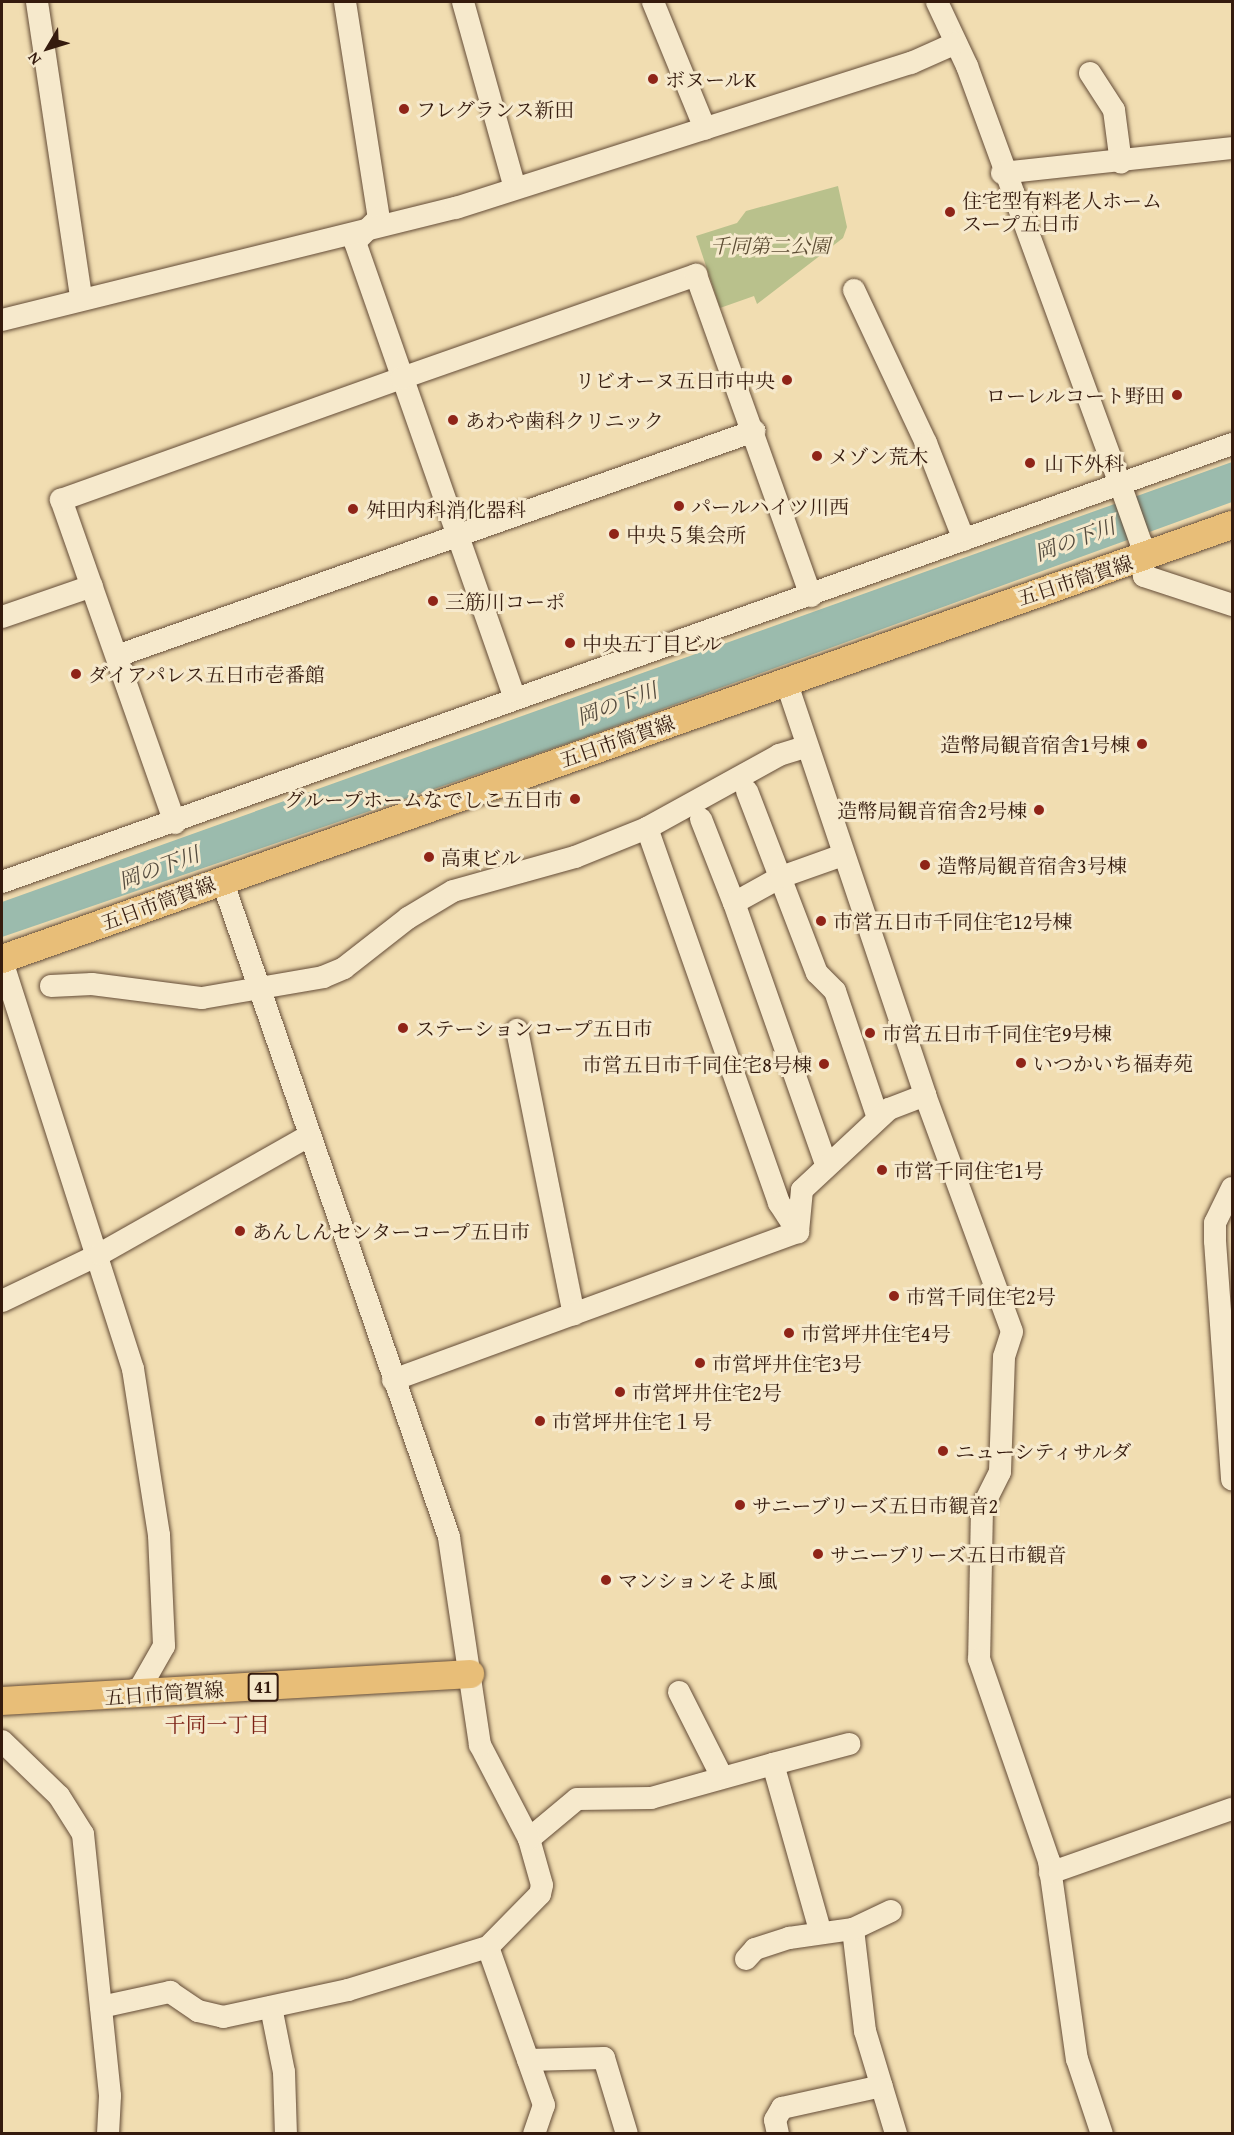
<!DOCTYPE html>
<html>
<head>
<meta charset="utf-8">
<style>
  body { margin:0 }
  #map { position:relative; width:1234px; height:2135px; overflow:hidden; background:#f1ddb1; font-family:"Gentium Book Plus","Noto Serif JP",serif }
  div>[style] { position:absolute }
  .green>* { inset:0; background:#b9c18c }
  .water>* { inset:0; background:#9bbbad }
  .roads { filter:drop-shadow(0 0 2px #644c37) drop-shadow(0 0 2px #644c37) }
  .minor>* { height:22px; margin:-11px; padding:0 11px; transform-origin:11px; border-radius:11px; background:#f6e9cc }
  .major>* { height:28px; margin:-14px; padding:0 14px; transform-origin:14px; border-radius:14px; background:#e8be78 }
  .dots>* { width:16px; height:16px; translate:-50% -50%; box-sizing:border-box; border:3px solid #f6e9cc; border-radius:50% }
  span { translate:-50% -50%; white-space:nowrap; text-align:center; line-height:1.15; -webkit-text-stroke:6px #f6e9cc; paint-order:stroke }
  .shield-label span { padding:2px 4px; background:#f6e9cc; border:2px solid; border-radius:4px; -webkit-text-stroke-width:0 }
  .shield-label { font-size:18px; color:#351b0e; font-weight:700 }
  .poi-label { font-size:20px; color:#351b0e }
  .left { translate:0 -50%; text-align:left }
  .right { translate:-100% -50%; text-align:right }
  .park-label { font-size:20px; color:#5d4d34; font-style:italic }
  .street-label { font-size:20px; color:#351b0e }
  .water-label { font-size:21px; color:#544b3e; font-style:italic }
  .neighbourhood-label { font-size:21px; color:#7a1f14 }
  .frame { position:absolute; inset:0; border:3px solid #351b0e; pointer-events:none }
  .north { position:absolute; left:18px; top:18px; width:60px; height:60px; -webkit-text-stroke:4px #f6e9cc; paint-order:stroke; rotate:232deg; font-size:16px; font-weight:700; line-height:24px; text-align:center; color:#351b0e }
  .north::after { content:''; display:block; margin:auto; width:21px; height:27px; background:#351b0e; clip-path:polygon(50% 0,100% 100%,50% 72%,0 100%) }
</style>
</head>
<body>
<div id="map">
  <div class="green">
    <div style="clip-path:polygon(838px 186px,847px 227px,843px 238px,757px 304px,754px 296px,720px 308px,696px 236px,737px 223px,746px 211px)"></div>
  </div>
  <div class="water">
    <div style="clip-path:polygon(1232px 462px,1232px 502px,580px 739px,2px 937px,2px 902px)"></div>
  </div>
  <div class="roads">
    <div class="minor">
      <div style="left:37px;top:2px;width:299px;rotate:81.5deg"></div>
      <div style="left:345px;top:2px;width:219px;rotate:81.1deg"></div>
      <div style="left:379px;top:218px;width:34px;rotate:135deg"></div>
      <div style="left:355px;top:242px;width:483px;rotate:70.7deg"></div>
      <div style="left:463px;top:2px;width:193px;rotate:74.4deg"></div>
      <div style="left:653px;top:2px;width:137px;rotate:67.7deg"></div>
      <div style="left:937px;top:2px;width:71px;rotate:64.9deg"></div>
      <div style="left:967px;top:66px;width:445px;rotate:69.9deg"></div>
      <div style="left:1120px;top:484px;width:63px;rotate:70.4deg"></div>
      <div style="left:1141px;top:543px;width:33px;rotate:85deg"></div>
      <div style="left:1144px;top:576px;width:93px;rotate:18.2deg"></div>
      <div style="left:1090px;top:73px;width:44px;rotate:57deg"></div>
      <div style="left:1114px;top:110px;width:53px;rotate:82.5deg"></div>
      <div style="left:1002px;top:173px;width:231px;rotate:-6.2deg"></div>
      <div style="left:854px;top:290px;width:169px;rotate:64.8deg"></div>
      <div style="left:926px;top:443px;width:104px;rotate:68.6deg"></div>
      <div style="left:2px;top:320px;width:468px;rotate:-13.9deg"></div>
      <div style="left:456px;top:208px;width:478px;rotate:-17.7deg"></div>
      <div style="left:911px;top:63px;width:49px;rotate:-24deg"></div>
      <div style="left:2px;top:617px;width:95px;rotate:-19deg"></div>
      <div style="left:117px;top:656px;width:676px;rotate:-19.45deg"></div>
      <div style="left:786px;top:681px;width:437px;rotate:71.4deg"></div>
      <div style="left:925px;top:1095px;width:252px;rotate:69.8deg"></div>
      <div style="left:1012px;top:1332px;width:26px;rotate:108deg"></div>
      <div style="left:1004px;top:1357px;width:115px;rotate:92deg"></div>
      <div style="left:1000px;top:1472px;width:40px;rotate:116.6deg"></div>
      <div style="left:982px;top:1508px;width:151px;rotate:91.1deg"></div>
      <div style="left:979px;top:1659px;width:214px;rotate:70.9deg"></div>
      <div style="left:1049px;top:1861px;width:200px;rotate:82deg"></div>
      <div style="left:1077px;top:2059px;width:79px;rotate:71.6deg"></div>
      <div style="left:747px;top:791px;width:195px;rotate:69deg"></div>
      <div style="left:817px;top:973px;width:25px;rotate:45deg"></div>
      <div style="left:835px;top:991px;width:134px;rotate:71.3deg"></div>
      <div style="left:701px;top:819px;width:90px;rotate:68.6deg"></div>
      <div style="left:175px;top:823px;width:343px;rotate:-109.4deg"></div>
      <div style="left:61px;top:500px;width:362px;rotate:-19.7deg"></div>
      <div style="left:402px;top:378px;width:312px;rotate:-19.3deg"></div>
      <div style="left:696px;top:275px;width:341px;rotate:70.3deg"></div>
      <div style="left:647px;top:828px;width:398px;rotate:70.6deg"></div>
      <div style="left:779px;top:1203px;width:35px;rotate:57deg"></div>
      <div style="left:2px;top:882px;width:1306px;rotate:-19.6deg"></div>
      <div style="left:2px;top:961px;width:429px;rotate:72.2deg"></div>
      <div style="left:133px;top:1369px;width:168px;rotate:81.1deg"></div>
      <div style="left:159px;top:1535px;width:111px;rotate:87.4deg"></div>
      <div style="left:164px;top:1646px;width:48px;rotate:119.7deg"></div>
      <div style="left:140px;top:1688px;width:18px;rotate:161deg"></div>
      <div style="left:51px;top:986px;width:41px;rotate:-2.8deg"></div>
      <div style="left:92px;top:984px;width:111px;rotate:7.3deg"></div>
      <div style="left:202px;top:998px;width:123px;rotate:-9.8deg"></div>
      <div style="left:323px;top:977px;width:23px;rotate:-23deg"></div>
      <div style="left:344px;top:968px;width:81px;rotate:-38deg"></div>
      <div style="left:408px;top:918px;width:52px;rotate:-31deg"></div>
      <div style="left:453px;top:891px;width:127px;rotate:-15.6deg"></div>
      <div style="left:575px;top:857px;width:78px;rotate:-21.9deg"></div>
      <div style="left:647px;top:828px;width:151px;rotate:-28.9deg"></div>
      <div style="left:779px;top:755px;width:28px;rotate:-17deg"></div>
      <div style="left:517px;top:1030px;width:290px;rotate:78.7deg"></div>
      <div style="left:826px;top:1164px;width:277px;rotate:-109.4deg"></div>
      <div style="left:734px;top:903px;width:54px;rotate:-29deg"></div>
      <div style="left:781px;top:877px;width:66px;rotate:-19.5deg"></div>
      <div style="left:1232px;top:1188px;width:39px;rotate:116deg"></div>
      <div style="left:1215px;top:1223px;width:18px;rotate:90deg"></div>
      <div style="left:1215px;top:1241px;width:239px;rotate:85.9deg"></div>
      <div style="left:2px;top:1301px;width:109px;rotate:-25.6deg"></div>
      <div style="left:100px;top:1254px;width:238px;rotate:-29.5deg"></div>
      <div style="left:393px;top:1380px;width:431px;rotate:-20.1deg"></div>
      <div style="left:798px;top:1232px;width:42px;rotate:-84.6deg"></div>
      <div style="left:802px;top:1190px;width:119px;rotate:-43deg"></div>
      <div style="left:889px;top:1109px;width:39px;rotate:-21deg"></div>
      <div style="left:679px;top:1692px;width:95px;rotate:63.2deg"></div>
      <div style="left:2px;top:1741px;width:79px;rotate:44deg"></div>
      <div style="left:59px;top:1796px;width:45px;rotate:57.7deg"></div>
      <div style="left:83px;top:1834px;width:263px;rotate:84.1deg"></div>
      <div style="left:110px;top:2096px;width:38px;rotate:93deg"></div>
      <div style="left:773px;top:1764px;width:79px;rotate:-14.7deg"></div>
      <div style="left:529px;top:1839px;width:62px;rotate:-39.8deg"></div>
      <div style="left:577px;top:1799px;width:74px;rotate:-0.8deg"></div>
      <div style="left:651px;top:1798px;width:127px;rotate:-15.6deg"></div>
      <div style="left:773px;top:1764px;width:173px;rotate:74.2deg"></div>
      <div style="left:1050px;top:1873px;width:193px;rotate:-19.4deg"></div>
      <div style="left:853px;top:1929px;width:103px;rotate:83.3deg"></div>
      <div style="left:865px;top:2031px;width:108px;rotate:73.2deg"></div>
      <div style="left:488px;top:1947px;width:168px;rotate:70.5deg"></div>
      <div style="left:544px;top:2105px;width:31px;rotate:109deg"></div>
      <div style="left:746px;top:1959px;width:13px;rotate:-48deg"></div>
      <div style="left:755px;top:1949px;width:36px;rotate:-18deg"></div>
      <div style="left:789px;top:1938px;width:65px;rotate:-8deg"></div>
      <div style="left:853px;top:1929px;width:42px;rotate:-25.3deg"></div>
      <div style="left:101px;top:2007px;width:71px;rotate:-12.3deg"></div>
      <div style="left:170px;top:1992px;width:34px;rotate:34deg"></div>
      <div style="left:198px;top:2011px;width:26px;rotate:13deg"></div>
      <div style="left:223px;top:2017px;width:128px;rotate:-12.2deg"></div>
      <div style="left:348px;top:1990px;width:146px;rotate:-17.1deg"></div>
      <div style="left:488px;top:1947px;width:74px;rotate:-45.5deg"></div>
      <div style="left:540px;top:1894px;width:9px;rotate:-77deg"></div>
      <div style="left:542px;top:1885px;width:48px;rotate:-105.8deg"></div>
      <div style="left:529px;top:1839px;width:106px;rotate:-117.5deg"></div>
      <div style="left:480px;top:1745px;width:210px;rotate:-98.5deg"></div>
      <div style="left:449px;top:1537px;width:695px;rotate:-109.06deg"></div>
      <div style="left:271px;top:2007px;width:66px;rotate:78.7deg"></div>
      <div style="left:284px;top:2072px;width:62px;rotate:88.2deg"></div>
      <div style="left:528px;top:2060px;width:76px;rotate:-1.5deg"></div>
      <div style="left:604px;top:2058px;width:79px;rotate:73.2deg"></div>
      <div style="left:778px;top:2134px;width:14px;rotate:-102deg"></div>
      <div style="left:775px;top:2120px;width:14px;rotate:-60deg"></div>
      <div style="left:782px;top:2108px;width:102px;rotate:-12.4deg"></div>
    </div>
    <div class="major">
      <div style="left:2px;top:959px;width:1304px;rotate:-19.44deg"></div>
      <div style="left:2px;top:1701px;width:469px;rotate:-3.3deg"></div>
    </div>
  </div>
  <div class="dots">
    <div style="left:653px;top:79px;background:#8f2418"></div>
    <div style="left:404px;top:109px;background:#8f2418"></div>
    <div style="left:950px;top:212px;background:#8f2418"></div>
    <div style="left:787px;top:380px;background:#8f2418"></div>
    <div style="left:1177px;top:395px;background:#8f2418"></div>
    <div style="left:453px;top:420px;background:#8f2418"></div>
    <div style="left:817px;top:456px;background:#8f2418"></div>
    <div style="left:1030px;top:463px;background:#8f2418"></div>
    <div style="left:679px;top:506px;background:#8f2418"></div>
    <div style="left:353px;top:509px;background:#8f2418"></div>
    <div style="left:614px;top:534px;background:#8f2418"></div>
    <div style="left:433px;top:601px;background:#8f2418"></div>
    <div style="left:570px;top:643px;background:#8f2418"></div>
    <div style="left:76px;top:674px;background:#8f2418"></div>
    <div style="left:1142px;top:744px;background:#8f2418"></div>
    <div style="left:575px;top:799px;background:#8f2418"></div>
    <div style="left:1039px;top:810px;background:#8f2418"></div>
    <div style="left:429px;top:857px;background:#8f2418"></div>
    <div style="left:925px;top:865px;background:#8f2418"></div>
    <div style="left:821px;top:921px;background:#8f2418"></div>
    <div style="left:403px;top:1028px;background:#8f2418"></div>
    <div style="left:870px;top:1033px;background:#8f2418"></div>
    <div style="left:1021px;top:1063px;background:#8f2418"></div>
    <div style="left:824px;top:1064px;background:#8f2418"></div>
    <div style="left:882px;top:1170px;background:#8f2418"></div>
    <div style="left:240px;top:1231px;background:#8f2418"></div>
    <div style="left:894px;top:1296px;background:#8f2418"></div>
    <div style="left:789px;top:1333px;background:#8f2418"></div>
    <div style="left:700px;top:1363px;background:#8f2418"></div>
    <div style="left:620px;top:1392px;background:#8f2418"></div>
    <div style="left:540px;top:1421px;background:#8f2418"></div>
    <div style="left:943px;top:1451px;background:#8f2418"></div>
    <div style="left:740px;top:1505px;background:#8f2418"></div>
    <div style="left:818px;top:1554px;background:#8f2418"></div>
    <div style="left:606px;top:1580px;background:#8f2418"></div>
  </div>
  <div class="shield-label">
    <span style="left:263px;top:1687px">41</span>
  </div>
  <div class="poi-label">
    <span class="left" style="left:665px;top:79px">ボヌールK</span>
    <span class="left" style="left:416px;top:109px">フレグランス新田</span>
    <span class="left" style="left:962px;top:212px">住宅型有料老人ホーム<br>スープ五日市</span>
    <span class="right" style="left:775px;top:380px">リビオーヌ五日市中央</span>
    <span class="right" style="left:1165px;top:395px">ローレルコート野田</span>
    <span class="left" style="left:465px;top:420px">あわや歯科クリニック</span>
    <span class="left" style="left:829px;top:456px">メゾン荒木</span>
    <span class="left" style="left:1044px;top:463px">山下外科</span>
    <span class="left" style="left:691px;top:506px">パールハイツ川西</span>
    <span class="left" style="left:366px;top:509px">舛田内科消化器科</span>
    <span class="left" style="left:626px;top:534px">中央５集会所</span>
    <span class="left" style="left:445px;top:601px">三筋川コーポ</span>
    <span class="left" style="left:582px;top:643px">中央五丁目ビル</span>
    <span class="left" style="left:88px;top:674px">ダイアパレス五日市壱番館</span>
    <span class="right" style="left:1130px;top:744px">造幣局観音宿舎1号棟</span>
    <span class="right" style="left:563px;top:799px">グループホームなでしこ五日市</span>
    <span class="right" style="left:1027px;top:810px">造幣局観音宿舎2号棟</span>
    <span class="left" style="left:441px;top:857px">高東ビル</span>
    <span class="left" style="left:937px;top:865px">造幣局観音宿舎3号棟</span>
    <span class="left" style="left:833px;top:921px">市営五日市千同住宅12号棟</span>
    <span class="left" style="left:415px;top:1028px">ステーションコープ五日市</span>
    <span class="left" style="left:882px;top:1033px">市営五日市千同住宅9号棟</span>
    <span class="left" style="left:1033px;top:1063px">いつかいち福寿苑</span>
    <span class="right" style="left:812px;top:1064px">市営五日市千同住宅8号棟</span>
    <span class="left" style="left:894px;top:1170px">市営千同住宅1号</span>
    <span class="left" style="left:252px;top:1231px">あんしんセンターコープ五日市</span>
    <span class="left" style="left:906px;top:1296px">市営千同住宅2号</span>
    <span class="left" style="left:801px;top:1333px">市営坪井住宅4号</span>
    <span class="left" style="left:712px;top:1363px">市営坪井住宅3号</span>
    <span class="left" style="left:632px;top:1392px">市営坪井住宅2号</span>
    <span class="left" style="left:552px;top:1421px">市営坪井住宅１号</span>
    <span class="left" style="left:955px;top:1451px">ニューシティサルダ</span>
    <span class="left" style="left:752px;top:1505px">サニーブリーズ五日市観音2</span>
    <span class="left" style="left:830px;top:1554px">サニーブリーズ五日市観音</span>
    <span class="left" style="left:618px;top:1580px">マンションそよ風</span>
  </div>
  <div class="park-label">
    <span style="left:770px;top:245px">千同第二公園</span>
  </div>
  <div class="street-label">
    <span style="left:1075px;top:580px;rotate:-18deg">五日市筒賀線</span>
    <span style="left:617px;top:741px;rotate:-19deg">五日市筒賀線</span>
    <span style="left:158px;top:903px;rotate:-20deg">五日市筒賀線</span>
    <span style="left:164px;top:1693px;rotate:-4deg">五日市筒賀線</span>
  </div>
  <div class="water-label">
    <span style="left:1075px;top:540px;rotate:-20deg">岡の下川</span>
    <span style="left:617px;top:704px;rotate:-20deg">岡の下川</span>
    <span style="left:159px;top:868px;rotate:-20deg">岡の下川</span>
  </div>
  <div class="neighbourhood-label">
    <span style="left:217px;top:1725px">千同一丁目</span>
  </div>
  <div class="frame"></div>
  <div class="north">N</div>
</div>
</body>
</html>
